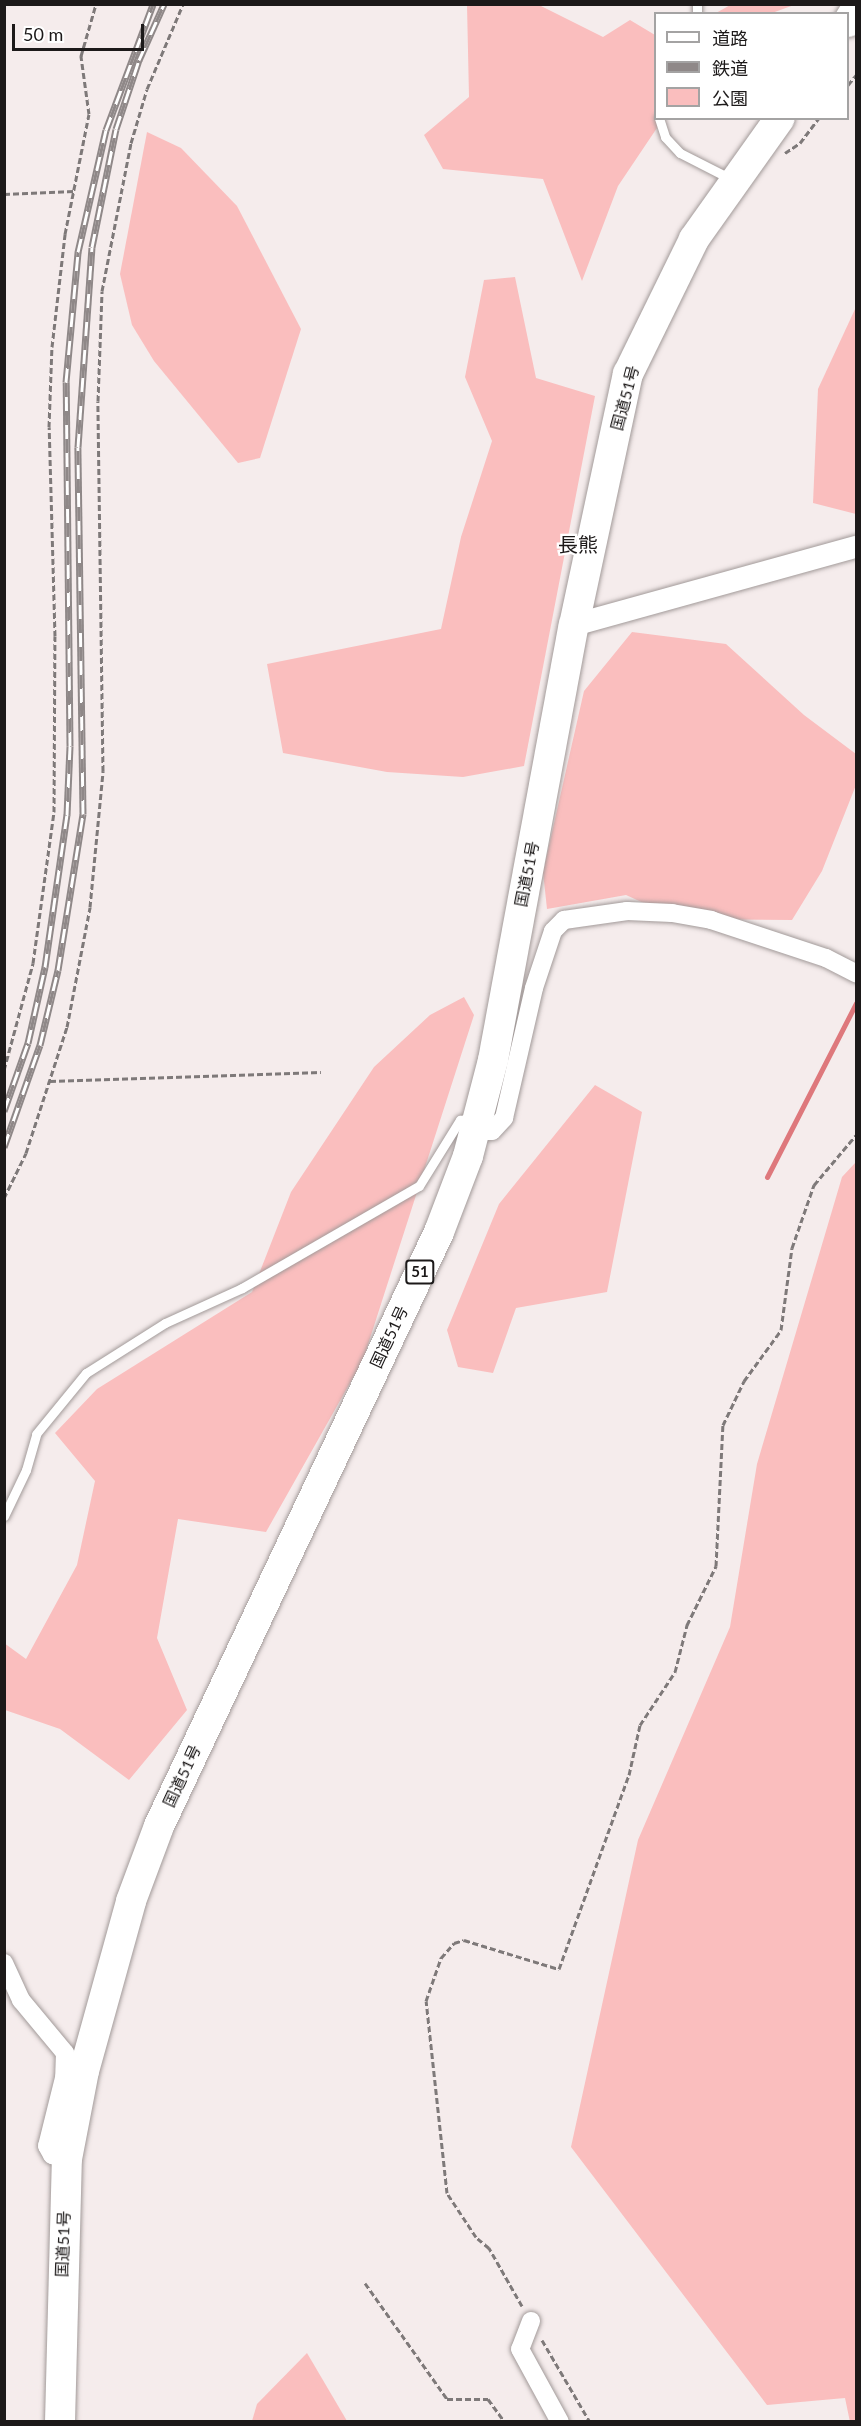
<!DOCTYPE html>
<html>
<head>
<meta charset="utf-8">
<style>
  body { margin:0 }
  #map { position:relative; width:861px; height:2426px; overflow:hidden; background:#f5ecec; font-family:Lato,"Noto Sans JP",sans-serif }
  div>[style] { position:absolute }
  .green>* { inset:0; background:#fabebe }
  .stream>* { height:5px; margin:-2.5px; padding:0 2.5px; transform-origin:2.5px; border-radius:2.5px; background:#de787c }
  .path>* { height:3px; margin-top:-1.5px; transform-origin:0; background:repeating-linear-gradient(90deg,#7e7979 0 6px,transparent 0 9px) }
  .roads { filter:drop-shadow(0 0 2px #a29a99) drop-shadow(0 0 2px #a29a99) }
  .service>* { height:9px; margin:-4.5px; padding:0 4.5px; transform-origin:4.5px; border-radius:4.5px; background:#fff }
  .minor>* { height:18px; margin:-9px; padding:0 9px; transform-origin:9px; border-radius:9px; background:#fff }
  .tertiary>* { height:22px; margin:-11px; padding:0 11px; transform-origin:11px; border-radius:11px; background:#fff }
  .trunk>* { height:30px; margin:-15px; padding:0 15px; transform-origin:15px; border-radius:15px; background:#fff }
  .rail>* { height:7px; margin-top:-3.5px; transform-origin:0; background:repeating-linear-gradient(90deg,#fff 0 14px,#8f8888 0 28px); box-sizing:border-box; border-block:2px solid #8f8888 }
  span { translate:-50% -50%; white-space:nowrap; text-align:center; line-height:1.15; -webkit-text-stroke:4.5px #fff; paint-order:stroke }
  .shield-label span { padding:2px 4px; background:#fff; border:2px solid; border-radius:4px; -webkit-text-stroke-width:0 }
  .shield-label { font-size:15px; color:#1c1919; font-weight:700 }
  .street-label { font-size:16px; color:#1c1919 }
  .quarter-label { font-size:20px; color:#1c1919 }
  .frame { position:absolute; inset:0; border:6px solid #1c1919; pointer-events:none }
  .legend { position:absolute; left:654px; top:12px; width:195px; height:108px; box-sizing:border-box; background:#fff; border:2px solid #a4a3a3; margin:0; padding:8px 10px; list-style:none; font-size:18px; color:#1c1919 }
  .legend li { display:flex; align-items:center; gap:12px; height:30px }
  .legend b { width:30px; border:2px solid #a4a3a3 }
  .scale { position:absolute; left:12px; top:24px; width:132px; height:27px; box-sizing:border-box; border:3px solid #1c1919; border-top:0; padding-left:8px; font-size:18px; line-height:21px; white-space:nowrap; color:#1c1919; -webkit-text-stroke:4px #fff; paint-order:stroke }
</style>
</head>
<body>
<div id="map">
  <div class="green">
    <div style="clip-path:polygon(732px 4px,794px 4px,794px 5px,772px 13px,716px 13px)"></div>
    <div style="clip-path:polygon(467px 5px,539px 5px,603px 37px,630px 20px,655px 35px,656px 118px,663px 119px,618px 186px,582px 281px,543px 179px,443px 169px,424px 135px,469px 97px)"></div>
    <div style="clip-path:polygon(147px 132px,181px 148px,237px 206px,301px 329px,260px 458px,238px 463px,154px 361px,132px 325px,120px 274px)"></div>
    <div style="clip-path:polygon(515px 277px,536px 378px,595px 396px,524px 766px,463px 777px,387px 772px,283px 753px,267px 664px,441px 629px,461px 537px,492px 441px,465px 377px,484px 280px)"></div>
    <div style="clip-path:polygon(856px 307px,856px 514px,813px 503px,818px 389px)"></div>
    <div style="clip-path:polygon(632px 632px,726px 644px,804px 715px,856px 754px,856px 785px,822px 871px,792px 920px,679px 919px,626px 895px,547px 909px,543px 872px,584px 691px)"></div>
    <div style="clip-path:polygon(464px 997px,474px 1015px,363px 1360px,266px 1532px,178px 1519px,157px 1638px,187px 1710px,129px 1780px,60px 1729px,5px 1710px,4px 1643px,26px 1659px,77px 1565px,95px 1481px,55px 1433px,97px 1389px,252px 1292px,291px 1192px,374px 1067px,430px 1015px)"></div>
    <div style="clip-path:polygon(595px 1085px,642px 1112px,607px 1292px,516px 1308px,493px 1373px,458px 1367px,447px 1330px,499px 1204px)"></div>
    <div style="clip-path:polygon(856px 1162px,856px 2421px,850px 2422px,845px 2398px,767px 2405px,571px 2147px,638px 1840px,730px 1627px,757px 1464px,842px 1177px)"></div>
    <div style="clip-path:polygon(307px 2353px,347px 2421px,252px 2421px,257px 2404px)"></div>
  </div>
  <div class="stream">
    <div style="left:767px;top:1177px;width:195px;rotate:-62.9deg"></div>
  </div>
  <div class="path">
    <div style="left:848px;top:85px;width:13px;rotate:-51deg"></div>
    <div style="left:785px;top:153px;width:18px;rotate:-34deg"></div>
    <div style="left:800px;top:143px;width:31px;rotate:-53deg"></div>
    <div style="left:4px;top:194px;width:70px;rotate:-2.5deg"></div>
    <div style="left:4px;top:1070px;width:111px;rotate:-74.8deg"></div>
    <div style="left:33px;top:963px;width:152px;rotate:-82.1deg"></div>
    <div style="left:54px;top:812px;width:176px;rotate:-89.7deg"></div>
    <div style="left:55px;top:636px;width:209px;rotate:-91.6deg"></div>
    <div style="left:49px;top:427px;width:80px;rotate:-87.9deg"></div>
    <div style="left:52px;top:347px;width:114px;rotate:-83.4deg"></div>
    <div style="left:65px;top:234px;width:122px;rotate:-78.7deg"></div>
    <div style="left:89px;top:114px;width:59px;rotate:-97.9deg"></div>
    <div style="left:81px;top:56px;width:54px;rotate:-73.9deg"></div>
    <div style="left:50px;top:1081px;width:271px;rotate:-1.9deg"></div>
    <div style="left:4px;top:1198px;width:50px;rotate:-63.9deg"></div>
    <div style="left:26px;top:1153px;width:133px;rotate:-72deg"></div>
    <div style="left:67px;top:1027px;width:122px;rotate:-79.1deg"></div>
    <div style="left:90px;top:907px;width:137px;rotate:-84.5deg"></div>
    <div style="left:103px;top:771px;width:370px;rotate:-90.8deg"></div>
    <div style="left:98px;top:401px;width:110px;rotate:-87.9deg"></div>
    <div style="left:102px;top:291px;width:151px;rotate:-78.9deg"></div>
    <div style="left:131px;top:143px;width:56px;rotate:-73.5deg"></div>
    <div style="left:147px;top:89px;width:92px;rotate:-67deg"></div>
    <div style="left:365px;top:2283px;width:142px;rotate:54.7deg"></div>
    <div style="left:447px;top:2399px;width:41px"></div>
    <div style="left:488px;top:2399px;width:29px;rotate:54deg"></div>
    <div style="left:522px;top:2306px;width:67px;rotate:-119.6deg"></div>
    <div style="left:489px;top:2248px;width:17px;rotate:-140deg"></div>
    <div style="left:476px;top:2237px;width:53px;rotate:-123.4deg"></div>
    <div style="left:447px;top:2193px;width:193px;rotate:-96.2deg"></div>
    <div style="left:426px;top:2001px;width:46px;rotate:-70.8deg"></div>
    <div style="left:441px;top:1958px;width:20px;rotate:-49deg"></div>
    <div style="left:454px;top:1943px;width:10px;rotate:-17deg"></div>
    <div style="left:464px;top:1940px;width:99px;rotate:17deg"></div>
    <div style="left:559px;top:1969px;width:206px;rotate:-70.2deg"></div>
    <div style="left:629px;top:1775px;width:51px;rotate:-77.6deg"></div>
    <div style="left:640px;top:1725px;width:64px;rotate:-56.6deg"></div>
    <div style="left:675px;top:1672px;width:49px;rotate:-75.7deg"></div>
    <div style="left:687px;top:1625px;width:66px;rotate:-63.8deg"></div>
    <div style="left:716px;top:1566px;width:141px;rotate:-87.2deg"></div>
    <div style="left:723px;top:1425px;width:49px;rotate:-64.5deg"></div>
    <div style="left:744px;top:1381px;width:63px;rotate:-54deg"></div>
    <div style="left:781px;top:1330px;width:83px;rotate:-82.4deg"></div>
    <div style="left:792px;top:1248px;width:67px;rotate:-70.8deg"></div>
    <div style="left:814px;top:1185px;width:65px;rotate:-50deg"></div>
    <div style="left:542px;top:2340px;width:95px;rotate:59.7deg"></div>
  </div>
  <div class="roads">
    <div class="service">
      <div style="left:697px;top:4px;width:10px;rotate:90deg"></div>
      <div style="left:659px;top:118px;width:20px;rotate:72deg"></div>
      <div style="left:665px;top:137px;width:22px;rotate:47deg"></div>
      <div style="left:680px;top:153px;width:57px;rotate:27deg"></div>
      <div style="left:4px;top:1516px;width:51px;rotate:-64.4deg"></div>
      <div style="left:26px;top:1470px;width:37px;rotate:-74deg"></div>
      <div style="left:36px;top:1434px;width:79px;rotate:-50.7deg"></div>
      <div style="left:86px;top:1373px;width:93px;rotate:-32.3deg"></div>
      <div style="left:165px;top:1323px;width:85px;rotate:-24.4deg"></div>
      <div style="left:242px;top:1288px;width:204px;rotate:-30deg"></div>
      <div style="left:419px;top:1186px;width:78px;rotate:-58.2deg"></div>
      <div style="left:460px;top:1120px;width:14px;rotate:-8deg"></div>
    </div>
    <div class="minor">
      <div style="left:475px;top:1131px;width:17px"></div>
      <div style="left:492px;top:1131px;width:18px;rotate:-47deg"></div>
      <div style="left:504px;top:1118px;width:133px;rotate:-77deg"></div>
      <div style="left:534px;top:988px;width:60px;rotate:-71.6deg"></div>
      <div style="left:553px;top:931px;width:16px;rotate:-45deg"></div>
      <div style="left:564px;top:920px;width:64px;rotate:-8.1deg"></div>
      <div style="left:627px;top:911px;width:45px;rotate:2.5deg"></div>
      <div style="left:672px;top:913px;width:40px;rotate:10deg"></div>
      <div style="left:711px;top:920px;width:121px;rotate:18.3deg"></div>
      <div style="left:826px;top:958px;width:34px;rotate:27deg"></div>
      <div style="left:4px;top:1963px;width:41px;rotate:65.3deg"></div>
      <div style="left:21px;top:2000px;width:69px;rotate:50.3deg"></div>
      <div style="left:65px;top:2053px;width:25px;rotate:92deg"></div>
      <div style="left:64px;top:2078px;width:70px;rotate:104deg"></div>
      <div style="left:47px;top:2146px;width:10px;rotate:61deg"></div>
      <div style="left:52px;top:2155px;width:16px;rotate:15deg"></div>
      <div style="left:531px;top:2321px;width:30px;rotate:111deg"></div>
      <div style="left:520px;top:2349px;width:83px;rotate:61.3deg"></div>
    </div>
    <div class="tertiary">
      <div style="left:574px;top:625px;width:293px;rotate:-15.5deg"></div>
    </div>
    <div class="trunk">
      <div style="left:848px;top:22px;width:15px;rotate:-58deg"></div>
      <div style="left:60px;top:2422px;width:263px;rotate:-88.5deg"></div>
      <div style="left:67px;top:2159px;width:90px;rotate:-79.1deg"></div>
      <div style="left:84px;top:2071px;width:176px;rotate:-74.5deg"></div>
      <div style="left:131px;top:1901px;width:80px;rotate:-69.5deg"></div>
      <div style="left:159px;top:1826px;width:657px;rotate:-64.76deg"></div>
      <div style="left:439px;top:1232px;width:81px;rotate:-69.1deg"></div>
      <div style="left:468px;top:1156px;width:99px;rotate:-75.4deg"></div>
      <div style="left:493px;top:1060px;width:442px;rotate:-79.5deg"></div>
      <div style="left:574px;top:625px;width:257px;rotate:-77.9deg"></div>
      <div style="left:628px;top:374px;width:150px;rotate:-63.9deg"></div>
      <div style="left:694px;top:239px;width:148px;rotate:-54.6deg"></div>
    </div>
  </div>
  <div class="rail">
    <div style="left:4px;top:1111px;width:72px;rotate:-70.6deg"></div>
    <div style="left:28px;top:1043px;width:78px;rotate:-77.4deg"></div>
    <div style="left:45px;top:967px;width:154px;rotate:-81.8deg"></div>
    <div style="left:67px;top:815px;width:69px;rotate:-87.5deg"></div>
    <div style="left:70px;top:746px;width:364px;rotate:-90.6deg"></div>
    <div style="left:66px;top:382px;width:131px;rotate:-84.7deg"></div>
    <div style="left:78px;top:252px;width:125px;rotate:-77.1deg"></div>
    <div style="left:106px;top:130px;width:134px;rotate:-69.5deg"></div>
    <div style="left:4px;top:1147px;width:108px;rotate:-70.6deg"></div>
    <div style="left:40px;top:1045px;width:77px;rotate:-76.5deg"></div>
    <div style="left:58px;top:970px;width:158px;rotate:-80.9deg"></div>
    <div style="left:83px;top:814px;width:367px;rotate:-90.8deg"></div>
    <div style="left:78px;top:447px;width:200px;rotate:-86deg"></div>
    <div style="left:92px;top:247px;width:120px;rotate:-78.5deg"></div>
    <div style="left:116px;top:129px;width:73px;rotate:-71.6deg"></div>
    <div style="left:139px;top:60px;width:61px;rotate:-65.9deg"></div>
  </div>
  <div class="shield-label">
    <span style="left:420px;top:1272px">51</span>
  </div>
  <div class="street-label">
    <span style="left:625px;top:398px;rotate:-75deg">国道51号</span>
    <span style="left:527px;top:874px;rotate:-79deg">国道51号</span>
    <span style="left:389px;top:1337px;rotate:-65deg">国道51号</span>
    <span style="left:182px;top:1776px;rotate:-65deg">国道51号</span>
    <span style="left:63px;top:2244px;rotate:-88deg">国道51号</span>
  </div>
  <div class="quarter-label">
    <span style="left:578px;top:544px">長熊</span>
  </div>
  <div class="frame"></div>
  <ul class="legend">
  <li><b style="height:8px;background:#fff"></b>道路</li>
  <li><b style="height:8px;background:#8f8888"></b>鉄道</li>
  <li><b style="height:16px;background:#fabebe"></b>公園</li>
  </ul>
  <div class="scale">50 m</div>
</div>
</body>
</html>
